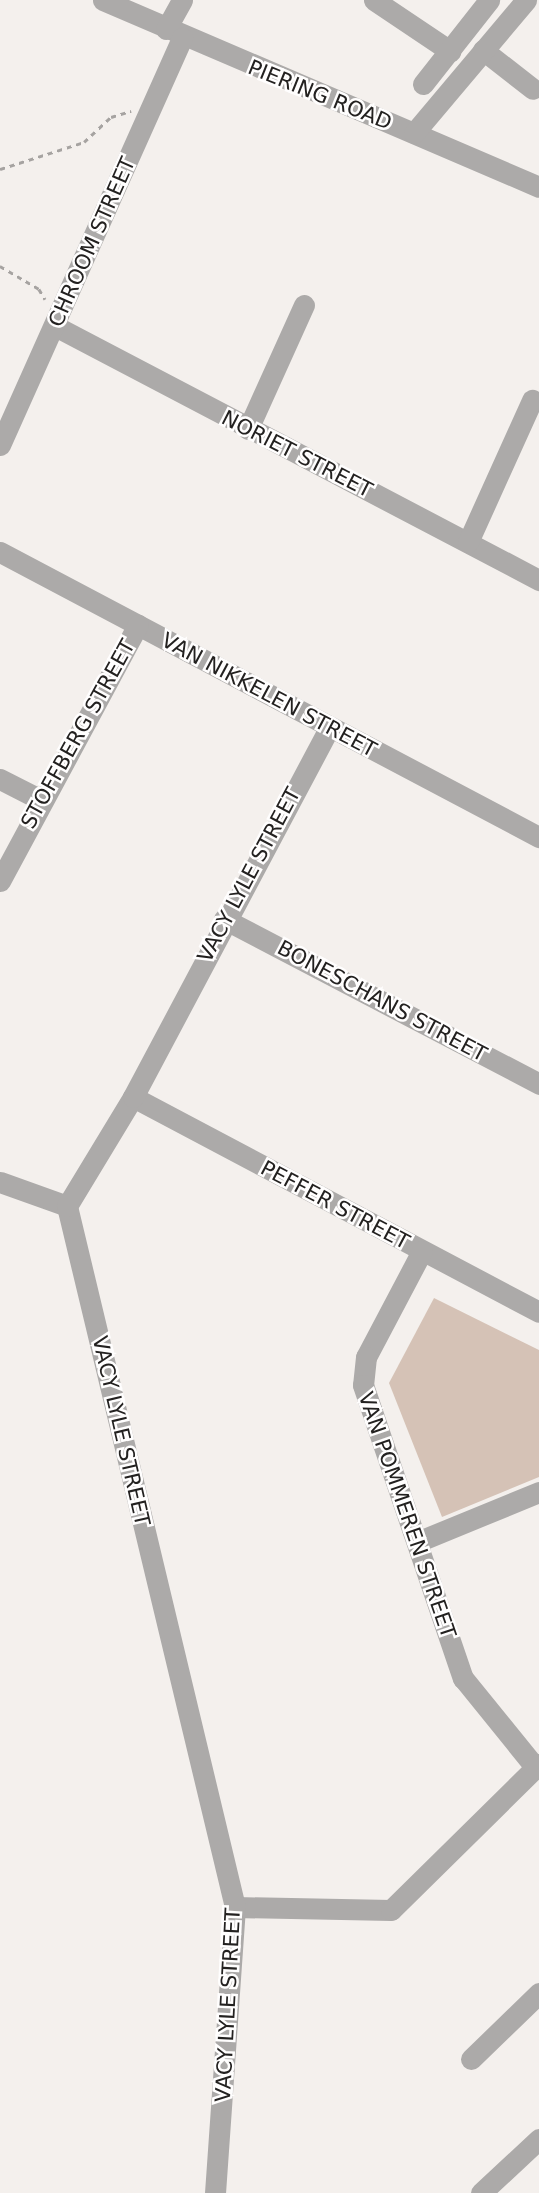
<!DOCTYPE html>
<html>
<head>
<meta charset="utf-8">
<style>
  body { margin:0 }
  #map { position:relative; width:539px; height:2193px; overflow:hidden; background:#f4f0ed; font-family:"DejaVu Sans",sans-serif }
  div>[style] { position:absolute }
  .green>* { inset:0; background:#d5c2b6 }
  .path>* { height:2.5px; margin-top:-1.25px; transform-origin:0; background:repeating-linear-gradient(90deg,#a6a3a1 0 5px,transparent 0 10px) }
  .minor>* { height:21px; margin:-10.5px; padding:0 10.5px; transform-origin:10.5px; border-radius:10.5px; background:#acaaa9 }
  span { translate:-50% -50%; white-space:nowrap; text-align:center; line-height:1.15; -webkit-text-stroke:5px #fffefe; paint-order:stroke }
  .street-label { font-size:21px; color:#232120 }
</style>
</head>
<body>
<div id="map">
  <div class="green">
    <div style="clip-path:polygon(434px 1298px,539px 1350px,539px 1477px,442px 1517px,389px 1383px)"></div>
  </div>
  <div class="path">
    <div style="left:0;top:169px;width:88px;rotate:-17.8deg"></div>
    <div style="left:84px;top:142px;width:37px;rotate:-43deg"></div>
    <div style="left:111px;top:117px;width:21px;rotate:-17deg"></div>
    <div style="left:0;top:266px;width:45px;rotate:30.5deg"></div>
    <div style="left:39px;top:289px;width:12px;rotate:59deg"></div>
  </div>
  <div class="minor">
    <div style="left:103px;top:0;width:474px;rotate:23.2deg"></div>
    <div style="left:374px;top:0;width:92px;rotate:33.9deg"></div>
    <div style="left:166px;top:29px;width:33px;rotate:-61deg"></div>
    <div style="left:483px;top:50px;width:63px;rotate:38deg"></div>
    <div style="left:423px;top:84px;width:107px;rotate:-51.8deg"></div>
    <div style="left:414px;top:133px;width:174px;rotate:-49.9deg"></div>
    <div style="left:55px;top:326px;width:547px;rotate:27.69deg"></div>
    <div style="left:248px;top:429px;width:136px;rotate:-65.7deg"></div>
    <div style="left:0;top:445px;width:446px;rotate:-65.9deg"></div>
    <div style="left:468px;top:542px;width:156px;rotate:-65.7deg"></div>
    <div style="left:0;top:552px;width:610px;rotate:27.87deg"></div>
    <div style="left:0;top:779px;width:46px;rotate:27.1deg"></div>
    <div style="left:0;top:881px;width:291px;rotate:-61.7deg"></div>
    <div style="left:224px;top:919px;width:356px;rotate:27.6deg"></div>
    <div style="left:133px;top:1097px;width:459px;rotate:27.9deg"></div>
    <div style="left:0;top:1182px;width:71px;rotate:19.7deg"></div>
    <div style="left:422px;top:1251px;width:120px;rotate:117.8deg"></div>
    <div style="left:366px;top:1357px;width:28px;rotate:96deg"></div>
    <div style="left:363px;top:1385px;width:310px;rotate:71.2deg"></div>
    <div style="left:463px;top:1678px;width:114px;rotate:51deg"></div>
    <div style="left:417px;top:1542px;width:132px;rotate:-22.3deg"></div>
    <div style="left:235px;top:1907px;width:156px;rotate:1.1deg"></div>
    <div style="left:391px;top:1910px;width:208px;rotate:-44.6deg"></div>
    <div style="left:471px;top:2059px;width:95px;rotate:-44.1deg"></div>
    <div style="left:215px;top:2193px;width:287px;rotate:-86deg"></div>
    <div style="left:235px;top:1907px;width:721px;rotate:-103.48deg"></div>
    <div style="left:67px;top:1206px;width:127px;rotate:-58.8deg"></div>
    <div style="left:133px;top:1097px;width:418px;rotate:-62deg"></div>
    <div style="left:481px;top:2193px;width:79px;rotate:-43deg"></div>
  </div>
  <div class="street-label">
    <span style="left:320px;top:95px;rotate:22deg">PIERING ROAD</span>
    <span style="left:92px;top:242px;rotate:-66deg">CHROOM STREET</span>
    <span style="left:297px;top:454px;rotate:27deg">NORIET STREET</span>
    <span style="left:269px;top:695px;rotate:28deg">VAN NIKKELEN STREET</span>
    <span style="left:78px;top:734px;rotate:-61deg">STOFFBERG STREET</span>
    <span style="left:249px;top:875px;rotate:-62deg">VACY LYLE STREET</span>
    <span style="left:382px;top:1001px;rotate:28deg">BONESCHANS STREET</span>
    <span style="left:335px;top:1205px;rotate:28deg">PEFFER STREET</span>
    <span style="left:121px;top:1431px;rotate:77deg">VACY LYLE STREET</span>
    <span style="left:407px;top:1515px;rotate:71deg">VAN POMMEREN STREET</span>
    <span style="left:228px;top:2005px;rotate:-87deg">VACY LYLE STREET</span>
  </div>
</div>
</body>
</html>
